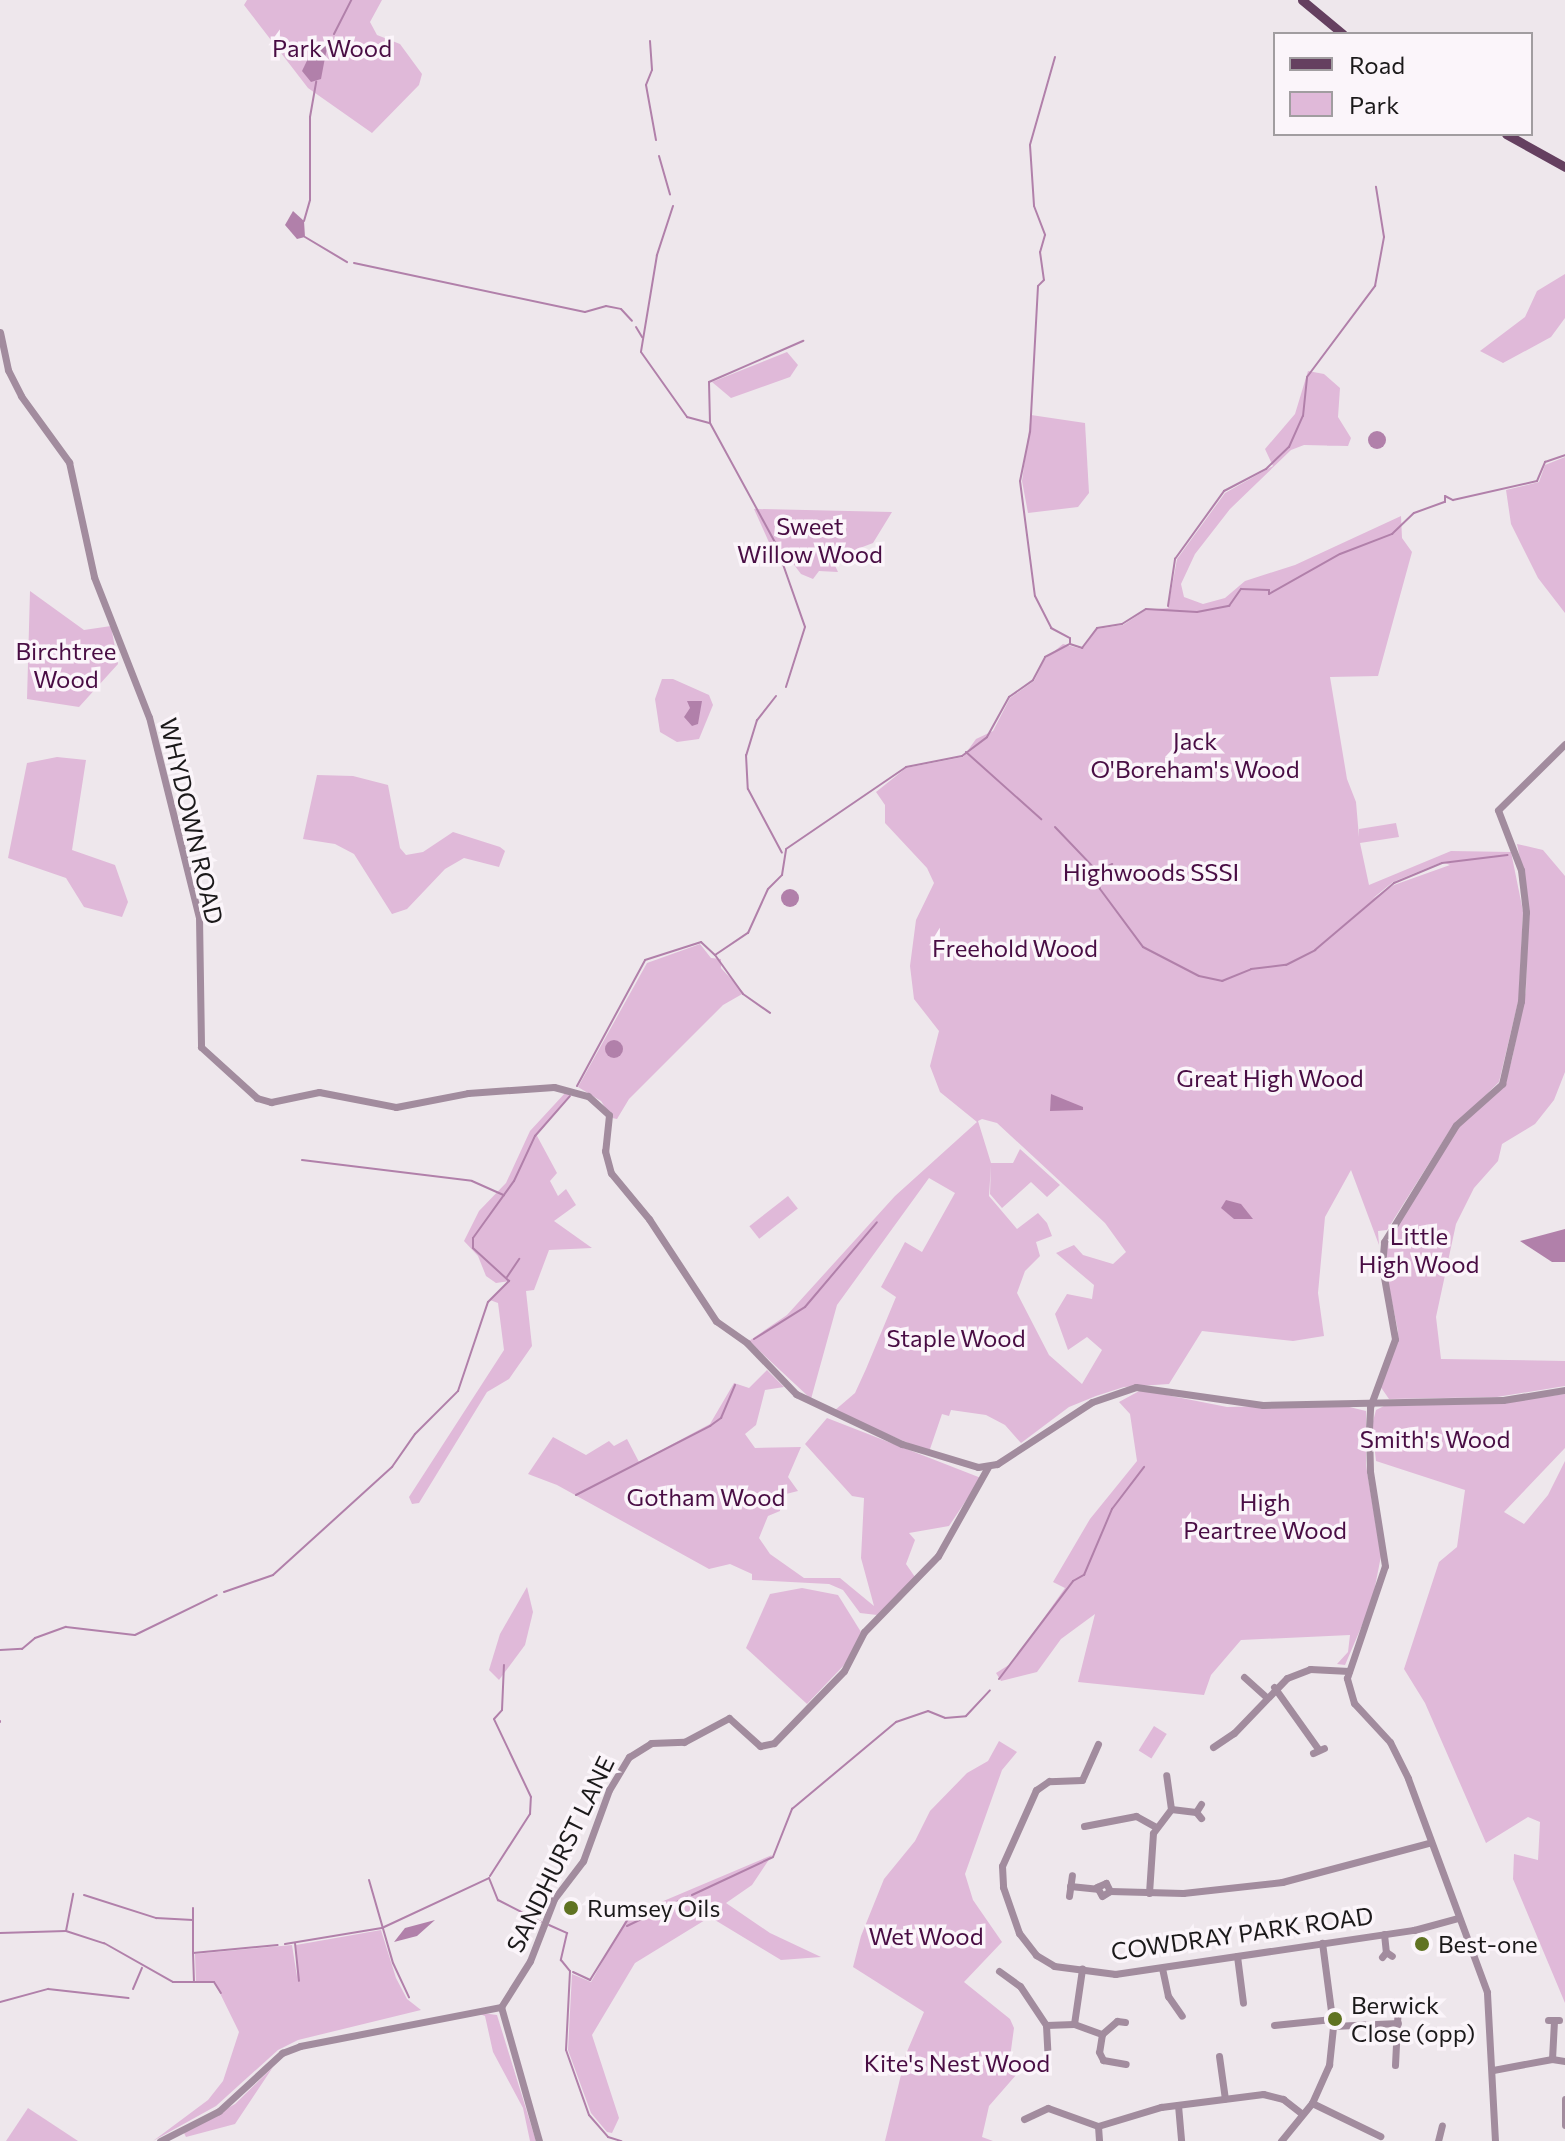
<!DOCTYPE html>
<html>
<head>
<meta charset="utf-8">
<style>
  body { margin:0 }
  #map { position:relative; width:1565px; height:2141px; overflow:hidden; background:#eee7ec; font-family:Commissioner,sans-serif }
  div>[style] { position:absolute }
  .green>* { inset:0; background:#e0b9d9; transform-origin:0 0 }
  .water>* { inset:0; background:#b180aa }
  .round { border-radius:50% }
  .stream>* { height:2px; margin:-1px; padding:0 1px; transform-origin:1px; border-radius:1px; background:#b180aa }
  .minor>* { height:7px; margin:-3.5px; padding:0 3.5px; transform-origin:3.5px; border-radius:3.5px; background:#a28c9e }
  .major>* { height:9px; margin:-4.5px; padding:0 4.5px; transform-origin:4.5px; border-radius:4.5px; background:#654060 }
  .dots>* { width:22px; height:22px; translate:-50% -50%; box-sizing:border-box; border:4px solid #fbf5fa; border-radius:50% }
  span { translate:-50% -50%; white-space:nowrap; text-align:center; line-height:1.15; -webkit-text-stroke:7px #fbf5fa; paint-order:stroke }
  .park-label { font-size:24px; color:#490d44 }
  .street-label { font-size:24px; color:#1b191a }
  .poi-label { font-size:24px; color:#1b191a }
  .left { translate:0 -50%; text-align:left }
  .legend { position:absolute; left:1273px; top:32px; width:260px; height:104px; box-sizing:border-box; background:#fbf5fa; border:2px solid #a19da0; margin:0; padding:10px 14px; list-style:none; font-size:24px; color:#1b191a }
  .legend li { display:flex; align-items:center; gap:16px; height:40px }
  .legend b { width:40px; border:2px solid #a19da0 }
</style>
</head>
<body>
<div id="map">
  <div class="green">
    <div style="clip-path:polygon(247px 0,382px 0,370px 22px,377px 35px,400px 44px,422px 74px,419px 85px,372px 133px,308px 88px,244px 5px)"></div>
    <div style="clip-path:polygon(1565px 274px,1565px 318px,1551px 337px,1503px 363px,1480px 351px,1525px 317px,1537px 291px)"></div>
    <div style="clip-path:polygon(787px 352px,798px 365px,790px 377px,731px 398px,712px 382px)"></div>
    <div style="clip-path:polygon(evenodd,1308px 371px,1324px 374px,1340px 388px,1338px 417px,1351px 438px,1348px 446px,1304px 445px,1291px 450px,1230px 509px,1195px 554px,1181px 584px,1184px 597px,1203px 604px,1225px 598px,1245px 581px,1295px 565px,1401px 516px,1402px 538px,1412px 552px,1378px 676px,1330px 677px,1347px 779px,1356px 802px,1359px 837px,1359px 829px,1396px 823px,1399px 837px,1360px 843px,1369px 885px,1451px 851px,1511px 852px,1523px 911px,1519px 998px,1499px 1082px,1450px 1130px,1387px 1230px,1378px 1231px,1379px 1245px,1351px 1170px,1325px 1217px,1318px 1293px,1324px 1336px,1293px 1341px,1202px 1331px,1169px 1384px,1124px 1387px,1096px 1396px,1069px 1407px,1021px 1443px,1005px 1425px,986px 1415px,951px 1410px,949px 1416px,942px 1414px,929px 1452px,834px 1411px,855px 1393px,866px 1369px,896px 1297px,881px 1287px,905px 1242px,922px 1252px,955px 1193px,929px 1178px,837px 1305px,811px 1399px,749px 1341px,787px 1315px,895px 1196px,977px 1122px,940px 1092px,930px 1066px,939px 1031px,914px 999px,910px 966px,916px 920px,934px 883px,927px 868px,885px 823px,885px 805px,876px 792px,906px 768px,963px 757px,976px 739px,993px 731px,1010px 698px,1034px 681px,1045px 659px,1063px 644px,1082px 649px,1097px 629px,1123px 625px,1146px 610px,1168px 608px,1177px 559px,1225px 493px,1273px 466px,1265px 449px,1295px 414px,1308px 371px,1442px 862px,1450px 865px,1394px 885px,1372px 899px,1393px 882px,1442px 862px,1308px 371px,982px 1119px,997px 1123px,1105px 1223px,1126px 1252px,1113px 1264px,1083px 1255px,1074px 1245px,1056px 1253px,1094px 1285px,1092px 1299px,1067px 1294px,1055px 1314px,1068px 1350px,1087px 1337px,1102px 1350px,1082px 1384px,1049px 1355px,1017px 1293px,1025px 1271px,1040px 1256px,1036px 1242px,1052px 1236px,1047px 1223px,1038px 1213px,1017px 1229px,989px 1196px,991px 1165px,990px 1194px,1002px 1208px,1031px 1182px,1047px 1197px,1060px 1185px,1020px 1149px,1013px 1163px,991px 1163px,978px 1121px,982px 1119px)"></div>
    <div style="clip-path:polygon(1031px 415px,1085px 423px,1089px 493px,1078px 507px,1028px 513px,1022px 481px)"></div>
    <div style="clip-path:polygon(1565px 457px,1565px 613px,1538px 578px,1511px 524px,1506px 490px,1539px 482px,1545px 465px)"></div>
    <div style="clip-path:polygon(754px 509px,757px 509px,892px 512px,873px 543px,852px 551px,837px 549px,832px 559px,838px 572px,819px 571px,813px 579px,801px 574px,782px 549px,772px 549px)"></div>
    <div style="clip-path:polygon(30px 591px,84px 630px,111px 626px,118px 664px,79px 707px,27px 699px)"></div>
    <div style="clip-path:polygon(662px 679px,673px 679px,709px 695px,713px 705px,699px 739px,677px 742px,660px 732px,655px 699px)"></div>
    <div style="clip-path:polygon(57px 757px,86px 760px,72px 850px,115px 865px,128px 902px,122px 917px,84px 907px,66px 878px,8px 858px,27px 763px)"></div>
    <div style="clip-path:polygon(317px 775px,353px 776px,388px 785px,400px 848px,406px 855px,423px 852px,453px 832px,500px 847px,505px 851px,499px 867px,464px 858px,445px 869px,407px 909px,392px 914px,354px 854px,335px 844px,303px 839px)"></div>
    <div style="clip-path:polygon(1517px 844px,1543px 850px,1565px 876px,1565px 1072px,1554px 1100px,1535px 1124px,1502px 1144px,1498px 1161px,1474px 1188px,1456px 1224px,1436px 1317px,1441px 1359px,1565px 1361px,1565px 1386px,1497px 1397px,1389px 1399px,1380px 1386px,1398px 1331px,1386px 1273px,1386px 1244px,1458px 1127px,1504px 1087px,1512px 1059px,1526px 990px,1528px 899px)"></div>
    <div style="clip-path:polygon(700px 944px,711px 958px,721px 959px,721px 968px,744px 993px,723px 1005px,629px 1099px,617px 1119px,612px 1118px,601px 1101px,578px 1087px,647px 963px)"></div>
    <div style="clip-path:polygon(566px 1092px,571px 1094px,567px 1100px,536px 1134px,557px 1173px,550px 1181px,558px 1196px,566px 1189px,576px 1205px,554px 1221px,592px 1248px,549px 1250px,534px 1290px,526px 1291px,532px 1346px,509px 1379px,487px 1392px,419px 1503px,412px 1504px,409px 1497px,504px 1350px,498px 1303px,490px 1300px,510px 1281px,496px 1283px,486px 1276px,478px 1256px,464px 1241px,479px 1211px,506px 1183px,530px 1131px)"></div>
    <div style="left:788px;top:1196px;width:16px;height:49px;rotate:52deg"></div>
    <div style="clip-path:polygon(767px 1370px,784px 1387px,765px 1390px,756px 1425px,745px 1434px,755px 1448px,801px 1447px,788px 1477px,798px 1491px,782px 1495px,780px 1511px,768px 1516px,759px 1538px,770px 1554px,804px 1578px,840px 1578px,874px 1606px,861px 1558px,864px 1498px,852px 1496px,805px 1444px,827px 1418px,981px 1478px,949px 1526px,909px 1533px,915px 1540px,906px 1564px,915px 1577px,877px 1615px,860px 1613px,843px 1590px,829px 1584px,752px 1580px,752px 1574px,730px 1564px,709px 1569px,557px 1485px,528px 1474px,553px 1437px,586px 1455px,609px 1441px,614px 1446px,627px 1439px,639px 1462px,710px 1424px,734px 1383px,749px 1388px)"></div>
    <div style="clip-path:polygon(1141px 1390px,1227px 1407px,1341px 1405px,1366px 1411px,1366px 1465px,1381px 1556px,1372px 1602px,1345px 1665px,1337px 1664px,1348px 1652px,1350px 1635px,1241px 1640px,1211px 1675px,1204px 1695px,1078px 1682px,1095px 1614px,1061px 1639px,1037px 1672px,1001px 1681px,996px 1673px,1012px 1663px,1065px 1588px,1053px 1582px,1090px 1519px,1137px 1461px,1130px 1414px,1119px 1402px)"></div>
    <div style="clip-path:polygon(1565px 1394px,1565px 1448px,1504px 1512px,1524px 1524px,1548px 1495px,1565px 1461px,1565px 2003px,1513px 1879px,1514px 1854px,1538px 1860px,1540px 1822px,1528px 1817px,1486px 1843px,1425px 1703px,1404px 1669px,1439px 1562px,1457px 1547px,1465px 1490px,1376px 1461px,1372px 1425px,1376px 1410px,1384px 1406px,1496px 1403px)"></div>
    <div style="clip-path:polygon(527px 1587px,533px 1612px,525px 1645px,499px 1680px,489px 1670px,500px 1634px)"></div>
    <div style="clip-path:polygon(802px 1588px,838px 1595px,861px 1632px,847px 1662px,807px 1704px,746px 1648px,770px 1594px)"></div>
    <div style="left:1154px;top:1726px;width:15px;height:29px;rotate:32deg"></div>
    <div style="clip-path:polygon(999px 1741px,1017px 1752px,1002px 1770px,965px 1874px,973px 1900px,1002px 1942px,964px 1982px,1010px 2019px,1014px 2028px,1009px 2065px,1016px 2075px,989px 2106px,982px 2137px,993px 2141px,885px 2141px,906px 2054px,924px 2012px,853px 1967px,861px 1936px,884px 1879px,915px 1841px,930px 1811px,967px 1773px,988px 1761px)"></div>
    <div style="clip-path:polygon(772px 1855px,752px 1885px,726px 1903px,770px 1933px,821px 1957px,781px 1960px,710px 1917px,635px 1963px,592px 2035px,619px 2118px,612px 2133px,607px 2132px,591px 2113px,568px 2050px,572px 1974px,591px 1982px,628px 1916px)"></div>
    <div style="clip-path:polygon(381px 1930px,396px 1978px,407px 1999px,421px 2010px,298px 2040px,278px 2050px,216px 2106px,153px 2141px,208px 2100px,223px 2081px,239px 2032px,214px 1981px,196px 1982px,195px 1954px,292px 1945px,297px 1977px,296px 1945px)"></div>
    <div style="clip-path:polygon(474px 2012px,497px 2015px,536px 2141px,530px 2141px,523px 2108px,493px 2052px,485px 2016px)"></div>
    <div style="clip-path:polygon(273px 2067px,235px 2124px,186px 2137px,184px 2133px,235px 2104px)"></div>
    <div style="clip-path:polygon(28px 2108px,78px 2141px,6px 2141px)"></div>
  </div>
  <div class="water">
    <div style="clip-path:polygon(328px 42px,321px 79px,311px 82px,302px 71px,315px 44px)"></div>
    <div style="clip-path:polygon(293px 211px,304px 221px,305px 237px,297px 239px,285px 225px)"></div>
    <div class="round" style="left:1368px;top:431px;width:18px;height:18px"></div>
    <div style="clip-path:polygon(687px 701px,702px 701px,698px 724px,692px 726px,684px 717px,690px 708px)"></div>
    <div class="round" style="left:781px;top:889px;width:18px;height:18px"></div>
    <div class="round" style="left:605px;top:1040px;width:18px;height:18px"></div>
    <div style="clip-path:polygon(1051px 1094px,1083px 1107px,1083px 1110px,1050px 1111px)"></div>
    <div style="clip-path:polygon(1226px 1200px,1241px 1204px,1253px 1219px,1234px 1219px,1221px 1208px)"></div>
    <div style="clip-path:polygon(1565px 1229px,1565px 1262px,1552px 1262px,1520px 1241px)"></div>
    <div style="clip-path:polygon(435px 1920px,417px 1936px,394px 1942px,405px 1928px)"></div>
  </div>
  <div class="stream">
    <div style="left:334px;top:34px;width:38px;rotate:-63deg"></div>
    <div style="left:650px;top:41px;width:29px;rotate:86deg"></div>
    <div style="left:652px;top:70px;width:16px;rotate:112deg"></div>
    <div style="left:646px;top:85px;width:56px;rotate:79.7deg"></div>
    <div style="left:328px;top:42px;width:5px;rotate:-53deg"></div>
    <div style="left:1055px;top:57px;width:91px;rotate:105.9deg"></div>
    <div style="left:1030px;top:145px;width:61px;rotate:86.2deg"></div>
    <div style="left:1034px;top:206px;width:31px;rotate:69deg"></div>
    <div style="left:1045px;top:235px;width:18px;rotate:106deg"></div>
    <div style="left:1040px;top:252px;width:28px;rotate:82deg"></div>
    <div style="left:1044px;top:280px;width:8px;rotate:135deg"></div>
    <div style="left:1038px;top:286px;width:146px;rotate:93.1deg"></div>
    <div style="left:1030px;top:432px;width:50px;rotate:101.5deg"></div>
    <div style="left:1020px;top:481px;width:116px;rotate:82.6deg"></div>
    <div style="left:1035px;top:596px;width:36px;rotate:63deg"></div>
    <div style="left:1051px;top:628px;width:21px;rotate:28deg"></div>
    <div style="left:1070px;top:638px;width:6px;rotate:90deg"></div>
    <div style="left:1070px;top:644px;width:13px;rotate:18deg"></div>
    <div style="left:1082px;top:648px;width:25px;rotate:-53deg"></div>
    <div style="left:1097px;top:628px;width:25px;rotate:-9deg"></div>
    <div style="left:1122px;top:624px;width:28px;rotate:-32deg"></div>
    <div style="left:1146px;top:609px;width:51px;rotate:3.4deg"></div>
    <div style="left:1197px;top:612px;width:33px;rotate:-11deg"></div>
    <div style="left:1229px;top:606px;width:21px;rotate:-55deg"></div>
    <div style="left:1241px;top:589px;width:28px;rotate:2deg"></div>
    <div style="left:1269px;top:590px;width:4px;rotate:90deg"></div>
    <div style="left:1269px;top:594px;width:81px;rotate:-29.4deg"></div>
    <div style="left:1340px;top:554px;width:56px;rotate:-21deg"></div>
    <div style="left:1392px;top:534px;width:30px;rotate:-44deg"></div>
    <div style="left:1414px;top:513px;width:33px;rotate:-20deg"></div>
    <div style="left:1445px;top:502px;width:6px;rotate:-90deg"></div>
    <div style="left:1445px;top:496px;width:9px;rotate:27deg"></div>
    <div style="left:1453px;top:500px;width:86px;rotate:-12.7deg"></div>
    <div style="left:1537px;top:481px;width:21px;rotate:-67deg"></div>
    <div style="left:1545px;top:462px;width:21px;rotate:-19deg"></div>
    <div style="left:659px;top:156px;width:40px;rotate:74deg"></div>
    <div style="left:673px;top:206px;width:52px;rotate:108.1deg"></div>
    <div style="left:657px;top:255px;width:98px;rotate:99.4deg"></div>
    <div style="left:641px;top:352px;width:80px;rotate:54.7deg"></div>
    <div style="left:687px;top:417px;width:24px;rotate:15deg"></div>
    <div style="left:710px;top:423px;width:140px;rotate:61.4deg"></div>
    <div style="left:304px;top:221px;width:22px;rotate:-74deg"></div>
    <div style="left:310px;top:200px;width:83px;rotate:-90deg"></div>
    <div style="left:310px;top:117px;width:36px;rotate:-80deg"></div>
    <div style="left:305px;top:237px;width:49px;rotate:30.8deg"></div>
    <div style="left:354px;top:263px;width:236px;rotate:12deg"></div>
    <div style="left:585px;top:312px;width:22px;rotate:-16deg"></div>
    <div style="left:606px;top:306px;width:15px;rotate:11deg"></div>
    <div style="left:621px;top:309px;width:16px;rotate:47deg"></div>
    <div style="left:636px;top:327px;width:12px;rotate:59deg"></div>
    <div style="left:710px;top:423px;width:41px;rotate:-91.4deg"></div>
    <div style="left:709px;top:382px;width:103px;rotate:-23.6deg"></div>
    <div style="left:779px;top:553px;width:78px;rotate:70.6deg"></div>
    <div style="left:805px;top:627px;width:63px;rotate:107.6deg"></div>
    <div style="left:1168px;top:606px;width:48px;rotate:-81.5deg"></div>
    <div style="left:1175px;top:559px;width:84px;rotate:-54.2deg"></div>
    <div style="left:1224px;top:491px;width:47px;rotate:-27.6deg"></div>
    <div style="left:1266px;top:469px;width:32px;rotate:-44deg"></div>
    <div style="left:1289px;top:447px;width:34px;rotate:-66deg"></div>
    <div style="left:1303px;top:416px;width:39px;rotate:-84deg"></div>
    <div style="left:1307px;top:377px;width:114px;rotate:-53.2deg"></div>
    <div style="left:1375px;top:286px;width:50px;rotate:-79.6deg"></div>
    <div style="left:1384px;top:237px;width:51px;rotate:-99.1deg"></div>
    <div style="left:776px;top:696px;width:31px;rotate:128deg"></div>
    <div style="left:757px;top:720px;width:37px;rotate:107deg"></div>
    <div style="left:746px;top:755px;width:34px;rotate:87deg"></div>
    <div style="left:748px;top:789px;width:72px;rotate:62deg"></div>
    <div style="left:966px;top:752px;width:101px;rotate:41.8deg"></div>
    <div style="left:1055px;top:827px;width:61px;rotate:46.3deg"></div>
    <div style="left:1097px;top:871px;width:18px;rotate:81deg"></div>
    <div style="left:1100px;top:889px;width:72px;rotate:53.4deg"></div>
    <div style="left:1143px;top:947px;width:63px;rotate:27.4deg"></div>
    <div style="left:1199px;top:976px;width:24px;rotate:12deg"></div>
    <div style="left:1222px;top:981px;width:31px;rotate:-22deg"></div>
    <div style="left:1251px;top:969px;width:35px;rotate:-7deg"></div>
    <div style="left:1286px;top:965px;width:33px;rotate:-27deg"></div>
    <div style="left:1315px;top:950px;width:104px;rotate:-40.3deg"></div>
    <div style="left:1394px;top:883px;width:52px;rotate:-22.6deg"></div>
    <div style="left:1442px;top:863px;width:66px;rotate:-6.9deg"></div>
    <div style="left:1099px;top:871px;width:15px;rotate:-28deg"></div>
    <div style="left:715px;top:955px;width:48px;rotate:54.3deg"></div>
    <div style="left:743px;top:994px;width:33px;rotate:35deg"></div>
    <div style="left:577px;top:1086px;width:143px;rotate:-61.6deg"></div>
    <div style="left:645px;top:960px;width:59px;rotate:-17.8deg"></div>
    <div style="left:701px;top:942px;width:19px;rotate:43deg"></div>
    <div style="left:715px;top:955px;width:40px;rotate:-34deg"></div>
    <div style="left:748px;top:933px;width:48px;rotate:-65.6deg"></div>
    <div style="left:768px;top:889px;width:20px;rotate:-45deg"></div>
    <div style="left:782px;top:875px;width:26px;rotate:-81deg"></div>
    <div style="left:786px;top:849px;width:145px;rotate:-34.3deg"></div>
    <div style="left:906px;top:767px;width:57px;rotate:-11.1deg"></div>
    <div style="left:962px;top:756px;width:31px;rotate:-37deg"></div>
    <div style="left:987px;top:737px;width:46px;rotate:-61.2deg"></div>
    <div style="left:1009px;top:697px;width:29px;rotate:-35deg"></div>
    <div style="left:1033px;top:680px;width:26px;rotate:-62deg"></div>
    <div style="left:1045px;top:657px;width:27px;rotate:-28deg"></div>
    <div style="left:302px;top:1160px;width:171px;rotate:7deg"></div>
    <div style="left:472px;top:1181px;width:35px;rotate:24deg"></div>
    <div style="left:507px;top:1277px;width:22px;rotate:-56deg"></div>
    <div style="left:754px;top:1339px;width:60px;rotate:-32.1deg"></div>
    <div style="left:805px;top:1307px;width:111px;rotate:-49.7deg"></div>
    <div style="left:576px;top:1495px;width:151px;rotate:-27.2deg"></div>
    <div style="left:710px;top:1426px;width:14px;rotate:-36deg"></div>
    <div style="left:721px;top:1418px;width:36px;rotate:-67deg"></div>
    <div style="left:224px;top:1592px;width:52px;rotate:-19.1deg"></div>
    <div style="left:273px;top:1575px;width:161px;rotate:-42.2deg"></div>
    <div style="left:392px;top:1467px;width:40px;rotate:-55.1deg"></div>
    <div style="left:415px;top:1434px;width:61px;rotate:-45deg"></div>
    <div style="left:458px;top:1391px;width:94px;rotate:-71.4deg"></div>
    <div style="left:488px;top:1302px;width:30px;rotate:-45deg"></div>
    <div style="left:509px;top:1281px;width:49px;rotate:-137.5deg"></div>
    <div style="left:473px;top:1248px;width:10px;rotate:-90deg"></div>
    <div style="left:473px;top:1238px;width:70px;rotate:-54.3deg"></div>
    <div style="left:514px;top:1181px;width:50px;rotate:-65deg"></div>
    <div style="left:535px;top:1136px;width:53px;rotate:-48.8deg"></div>
    <div style="left:0;top:1650px;width:22px;rotate:-3deg"></div>
    <div style="left:22px;top:1649px;width:17px;rotate:-40deg"></div>
    <div style="left:35px;top:1638px;width:33px;rotate:-20deg"></div>
    <div style="left:66px;top:1627px;width:69px;rotate:6.6deg"></div>
    <div style="left:135px;top:1635px;width:91px;rotate:-26deg"></div>
    <div style="left:999px;top:1679px;width:123px;rotate:-52.9deg"></div>
    <div style="left:1073px;top:1581px;width:13px;rotate:-29deg"></div>
    <div style="left:1084px;top:1575px;width:72px;rotate:-67deg"></div>
    <div style="left:1112px;top:1509px;width:53px;rotate:-52.7deg"></div>
    <div style="left:0;top:1721px;width:1px;rotate:90deg"></div>
    <div style="left:490px;top:1876px;width:74px;rotate:-57.2deg"></div>
    <div style="left:530px;top:1814px;width:17px;rotate:-87deg"></div>
    <div style="left:531px;top:1797px;width:86px;rotate:-115.4deg"></div>
    <div style="left:494px;top:1719px;width:12px;rotate:-48deg"></div>
    <div style="left:502px;top:1710px;width:45px;rotate:-87.5deg"></div>
    <div style="left:369px;top:1880px;width:86px;rotate:73.9deg"></div>
    <div style="left:393px;top:1963px;width:38px;rotate:65deg"></div>
    <div style="left:84px;top:1895px;width:76px;rotate:17.7deg"></div>
    <div style="left:156px;top:1918px;width:37px;rotate:3deg"></div>
    <div style="left:193px;top:1920px;width:33px;rotate:90deg"></div>
    <div style="left:692px;top:1895px;width:89px;rotate:-25.1deg"></div>
    <div style="left:773px;top:1857px;width:52px;rotate:-68.4deg"></div>
    <div style="left:792px;top:1809px;width:136px;rotate:-39.9deg"></div>
    <div style="left:896px;top:1722px;width:34px;rotate:-19deg"></div>
    <div style="left:928px;top:1711px;width:18px;rotate:22deg"></div>
    <div style="left:945px;top:1718px;width:21px;rotate:-5deg"></div>
    <div style="left:966px;top:1716px;width:35px;rotate:-47deg"></div>
    <div style="left:193px;top:1919px;width:11px;rotate:-90deg"></div>
    <div style="left:549px;top:1925px;width:20px;rotate:24deg"></div>
    <div style="left:567px;top:1933px;width:28px;rotate:103deg"></div>
    <div style="left:561px;top:1960px;width:14px;rotate:51deg"></div>
    <div style="left:570px;top:1971px;width:79px;rotate:92.9deg"></div>
    <div style="left:566px;top:2050px;width:69px;rotate:70.5deg"></div>
    <div style="left:589px;top:2115px;width:29px;rotate:49deg"></div>
    <div style="left:608px;top:2137px;width:14px;rotate:17deg"></div>
    <div style="left:627px;top:1926px;width:67px;rotate:-25.8deg"></div>
    <div style="left:66px;top:1931px;width:38px;rotate:-79deg"></div>
    <div style="left:0;top:1933px;width:66px;rotate:-1.7deg"></div>
    <div style="left:66px;top:1931px;width:40px;rotate:18deg"></div>
    <div style="left:104px;top:1943px;width:79px;rotate:29.5deg"></div>
    <div style="left:173px;top:1982px;width:41px"></div>
    <div style="left:214px;top:1982px;width:13px;rotate:58deg"></div>
    <div style="left:295px;top:1943px;width:38px;rotate:84deg"></div>
    <div style="left:285px;top:1944px;width:98px;rotate:-9.4deg"></div>
    <div style="left:382px;top:1928px;width:118px;rotate:-25deg"></div>
    <div style="left:489px;top:1878px;width:24px;rotate:68deg"></div>
    <div style="left:498px;top:1900px;width:48px;rotate:27.1deg"></div>
    <div style="left:573px;top:1972px;width:19px;rotate:25deg"></div>
    <div style="left:590px;top:1980px;width:72px;rotate:-58.1deg"></div>
    <div style="left:194px;top:1982px;width:29px;rotate:-92deg"></div>
    <div style="left:193px;top:1953px;width:85px;rotate:-5.4deg"></div>
    <div style="left:133px;top:1989px;width:23px;rotate:-67deg"></div>
    <div style="left:0;top:2002px;width:50px;rotate:-15.2deg"></div>
    <div style="left:48px;top:1989px;width:81px;rotate:6.4deg"></div>
  </div>
  <div class="minor">
    <div style="left:0;top:332px;width:39px;rotate:78deg"></div>
    <div style="left:8px;top:370px;width:29px;rotate:63deg"></div>
    <div style="left:21px;top:396px;width:82px;rotate:54deg"></div>
    <div style="left:69px;top:462px;width:118px;rotate:77.7deg"></div>
    <div style="left:94px;top:577px;width:150px;rotate:68.6deg"></div>
    <div style="left:149px;top:717px;width:206px;rotate:76deg"></div>
    <div style="left:199px;top:917px;width:130px;rotate:89.1deg"></div>
    <div style="left:201px;top:1047px;width:76px;rotate:42.3deg"></div>
    <div style="left:257px;top:1098px;width:15px;rotate:16deg"></div>
    <div style="left:271px;top:1102px;width:49px;rotate:-11.8deg"></div>
    <div style="left:319px;top:1092px;width:78px;rotate:11deg"></div>
    <div style="left:396px;top:1107px;width:73px;rotate:-11deg"></div>
    <div style="left:468px;top:1093px;width:86px;rotate:-4deg"></div>
    <div style="left:554px;top:1087px;width:35px;rotate:15deg"></div>
    <div style="left:588px;top:1096px;width:28px;rotate:42deg"></div>
    <div style="left:609px;top:1115px;width:36px;rotate:96deg"></div>
    <div style="left:605px;top:1151px;width:23px;rotate:75deg"></div>
    <div style="left:611px;top:1173px;width:60px;rotate:50.4deg"></div>
    <div style="left:649px;top:1219px;width:122px;rotate:56.7deg"></div>
    <div style="left:716px;top:1321px;width:38px;rotate:35deg"></div>
    <div style="left:747px;top:1343px;width:71px;rotate:46.1deg"></div>
    <div style="left:796px;top:1394px;width:117px;rotate:25.3deg"></div>
    <div style="left:902px;top:1444px;width:79px;rotate:16.8deg"></div>
    <div style="left:978px;top:1467px;width:19px;rotate:-9deg"></div>
    <div style="left:997px;top:1464px;width:113px;rotate:-33.1deg"></div>
    <div style="left:1092px;top:1402px;width:46px;rotate:-18.8deg"></div>
    <div style="left:1136px;top:1387px;width:128px;rotate:8.1deg"></div>
    <div style="left:1263px;top:1405px;width:240px;rotate:-1.2deg"></div>
    <div style="left:1503px;top:1400px;width:63px;rotate:-9.2deg"></div>
    <div style="left:1244px;top:1677px;width:28px;rotate:42deg"></div>
    <div style="left:1274px;top:1687px;width:77px;rotate:54.5deg"></div>
    <div style="left:1098px;top:1744px;width:39px;rotate:114deg"></div>
    <div style="left:1082px;top:1780px;width:33px;rotate:178deg"></div>
    <div style="left:1049px;top:1781px;width:16px;rotate:145deg"></div>
    <div style="left:1036px;top:1790px;width:83px;rotate:114.1deg"></div>
    <div style="left:1002px;top:1866px;width:21px;rotate:87deg"></div>
    <div style="left:1003px;top:1887px;width:49px;rotate:70.8deg"></div>
    <div style="left:1019px;top:1933px;width:28px;rotate:52deg"></div>
    <div style="left:1036px;top:1955px;width:21px;rotate:31deg"></div>
    <div style="left:1054px;top:1966px;width:62px;rotate:7.5deg"></div>
    <div style="left:1115px;top:1974px;width:302px;rotate:-8.4deg"></div>
    <div style="left:1414px;top:1930px;width:46px;rotate:-15.3deg"></div>
    <div style="left:1213px;top:1747px;width:25px;rotate:-34deg"></div>
    <div style="left:1234px;top:1733px;width:76px;rotate:-46.1deg"></div>
    <div style="left:1287px;top:1678px;width:25px;rotate:-21deg"></div>
    <div style="left:1310px;top:1669px;width:39px;rotate:3deg"></div>
    <div style="left:1313px;top:1753px;width:12px;rotate:-24deg"></div>
    <div style="left:1201px;top:1804px;width:9px;rotate:122deg"></div>
    <div style="left:1196px;top:1812px;width:8px;rotate:50deg"></div>
    <div style="left:1171px;top:1809px;width:25px;rotate:7deg"></div>
    <div style="left:1084px;top:1826px;width:53px;rotate:-10.9deg"></div>
    <div style="left:1136px;top:1816px;width:23px;rotate:29deg"></div>
    <div style="left:1070px;top:1886px;width:27px;rotate:6deg"></div>
    <div style="left:1110px;top:1891px;width:9px;rotate:-117deg"></div>
    <div style="left:1106px;top:1883px;width:10px;rotate:156deg"></div>
    <div style="left:1097px;top:1887px;width:10px;rotate:61deg"></div>
    <div style="left:1102px;top:1896px;width:9px;rotate:-32deg"></div>
    <div style="left:1110px;top:1891px;width:73px;rotate:1.6deg"></div>
    <div style="left:1183px;top:1893px;width:100px;rotate:-6.3deg"></div>
    <div style="left:1282px;top:1882px;width:152px;rotate:-14.9deg"></div>
    <div style="left:1149px;top:1893px;width:60px;rotate:-86.2deg"></div>
    <div style="left:1153px;top:1833px;width:30px;rotate:-53deg"></div>
    <div style="left:1171px;top:1809px;width:34px;rotate:-98deg"></div>
    <div style="left:1069px;top:1896px;width:21px;rotate:-82deg"></div>
    <div style="left:1384px;top:1934px;width:18px;rotate:84deg"></div>
    <div style="left:1237px;top:1956px;width:47px;rotate:82.7deg"></div>
    <div style="left:1382px;top:1957px;width:6px;rotate:-51deg"></div>
    <div style="left:1386px;top:1952px;width:7px;rotate:34deg"></div>
    <div style="left:1162px;top:1968px;width:29px;rotate:78deg"></div>
    <div style="left:1168px;top:1996px;width:24px;rotate:55deg"></div>
    <div style="left:999px;top:1971px;width:26px;rotate:36deg"></div>
    <div style="left:1020px;top:1986px;width:47px;rotate:56.3deg"></div>
    <div style="left:1046px;top:2025px;width:38px;rotate:87deg"></div>
    <div style="left:1548px;top:2020px;width:11px"></div>
    <div style="left:1125px;top:2022px;width:8px;rotate:-173deg"></div>
    <div style="left:1117px;top:2021px;width:20px;rotate:139deg"></div>
    <div style="left:1102px;top:2034px;width:18px;rotate:99deg"></div>
    <div style="left:1099px;top:2052px;width:9px;rotate:63deg"></div>
    <div style="left:1103px;top:2060px;width:23px;rotate:10deg"></div>
    <div style="left:1074px;top:2024px;width:56px;rotate:-81.7deg"></div>
    <div style="left:1046px;top:2025px;width:28px;rotate:-2deg"></div>
    <div style="left:1074px;top:2024px;width:30px;rotate:20deg"></div>
    <div style="left:1274px;top:2025px;width:58px;rotate:-5.9deg"></div>
    <div style="left:1333px;top:2026px;width:65px;rotate:-2.6deg"></div>
    <div style="left:1219px;top:2056px;width:43px;rotate:82.1deg"></div>
    <div style="left:1552px;top:2059px;width:36px;rotate:-87deg"></div>
    <div style="left:1395px;top:2065px;width:61px;rotate:-87.2deg"></div>
    <div style="left:1493px;top:2070px;width:60px;rotate:-10.6deg"></div>
    <div style="left:1552px;top:2059px;width:13px;rotate:9deg"></div>
    <div style="left:1565px;top:2099px;width:26px;rotate:90deg"></div>
    <div style="left:1312px;top:2103px;width:76px;rotate:25.9deg"></div>
    <div style="left:1178px;top:2105px;width:36px;rotate:85deg"></div>
    <div style="left:1024px;top:2119px;width:26px;rotate:-25deg"></div>
    <div style="left:1048px;top:2108px;width:53px;rotate:19.8deg"></div>
    <div style="left:1098px;top:2126px;width:66px;rotate:-16.8deg"></div>
    <div style="left:1161px;top:2107px;width:103px;rotate:-7.3deg"></div>
    <div style="left:1263px;top:2094px;width:21px;rotate:14deg"></div>
    <div style="left:1283px;top:2099px;width:24px;rotate:38deg"></div>
    <div style="left:1098px;top:2126px;width:15px;rotate:86deg"></div>
    <div style="left:160px;top:2141px;width:66px;rotate:-27deg"></div>
    <div style="left:219px;top:2111px;width:86px;rotate:-42.6deg"></div>
    <div style="left:282px;top:2053px;width:19px;rotate:-21deg"></div>
    <div style="left:300px;top:2046px;width:205px;rotate:-11deg"></div>
    <div style="left:539px;top:2141px;width:139px;rotate:-105.8deg"></div>
    <div style="left:501px;top:2007px;width:54px;rotate:-57.8deg"></div>
    <div style="left:530px;top:1961px;width:66px;rotate:-68.8deg"></div>
    <div style="left:554px;top:1899px;width:48px;rotate:-52.7deg"></div>
    <div style="left:583px;top:1861px;width:76px;rotate:-69.9deg"></div>
    <div style="left:609px;top:1790px;width:39px;rotate:-59deg"></div>
    <div style="left:629px;top:1757px;width:26px;rotate:-32deg"></div>
    <div style="left:651px;top:1743px;width:33px;rotate:-2deg"></div>
    <div style="left:684px;top:1742px;width:51px;rotate:-28.1deg"></div>
    <div style="left:729px;top:1718px;width:42px;rotate:42.1deg"></div>
    <div style="left:760px;top:1746px;width:14px;rotate:-12deg"></div>
    <div style="left:774px;top:1743px;width:100px;rotate:-45.8deg"></div>
    <div style="left:844px;top:1671px;width:44px;rotate:-62.9deg"></div>
    <div style="left:864px;top:1632px;width:106px;rotate:-45.8deg"></div>
    <div style="left:938px;top:1556px;width:102px;rotate:-60.7deg"></div>
    <div style="left:1281px;top:2141px;width:49px;rotate:-50.8deg"></div>
    <div style="left:1312px;top:2103px;width:42px;rotate:-65.9deg"></div>
    <div style="left:1329px;top:2065px;width:39px;rotate:-84deg"></div>
    <div style="left:1333px;top:2026px;width:84px;rotate:-97.5deg"></div>
    <div style="left:1438px;top:2141px;width:16px;rotate:-76deg"></div>
    <div style="left:1495px;top:2141px;width:149px;rotate:-93.1deg"></div>
    <div style="left:1487px;top:1992px;width:228px;rotate:-110.3deg"></div>
    <div style="left:1408px;top:1778px;width:40px;rotate:-116.6deg"></div>
    <div style="left:1390px;top:1742px;width:53px;rotate:-132.7deg"></div>
    <div style="left:1354px;top:1703px;width:26px;rotate:-106deg"></div>
    <div style="left:1347px;top:1678px;width:118px;rotate:-71.3deg"></div>
    <div style="left:1385px;top:1566px;width:96px;rotate:-99deg"></div>
    <div style="left:1370px;top:1471px;width:42px;rotate:-91.4deg"></div>
    <div style="left:1369px;top:1429px;width:22px;rotate:-87deg"></div>
    <div style="left:1370px;top:1407px;width:72px;rotate:-69.8deg"></div>
    <div style="left:1395px;top:1339px;width:74px;rotate:-100.1deg"></div>
    <div style="left:1382px;top:1266px;width:24px;rotate:-85deg"></div>
    <div style="left:1384px;top:1242px;width:137px;rotate:-58.4deg"></div>
    <div style="left:1456px;top:1125px;width:62px;rotate:-41.7deg"></div>
    <div style="left:1502px;top:1084px;width:85px;rotate:-77.1deg"></div>
    <div style="left:1521px;top:1001px;width:89px;rotate:-86.8deg"></div>
    <div style="left:1526px;top:912px;width:42px;rotate:-96.8deg"></div>
    <div style="left:1521px;top:870px;width:64px;rotate:-111deg"></div>
    <div style="left:1498px;top:810px;width:94px;rotate:-44.6deg"></div>
  </div>
  <div class="major">
    <div style="left:1302px;top:0;width:53px;rotate:39.7deg"></div>
    <div style="left:1506px;top:134px;width:68px;rotate:29.2deg"></div>
  </div>
  <div class="dots">
    <div style="left:571px;top:1908px;background:#607322"></div>
    <div style="left:1422px;top:1944px;background:#607322"></div>
    <div style="left:1335px;top:2019px;background:#607322"></div>
  </div>
  <div class="park-label">
    <span style="left:332px;top:48px">Park Wood</span>
    <span style="left:810px;top:540px">Sweet<br>Willow Wood</span>
    <span style="left:66px;top:665px">Birchtree<br>Wood</span>
    <span style="left:1195px;top:755px">Jack<br>O'Boreham's Wood</span>
    <span style="left:1151px;top:872px">Highwoods SSSI</span>
    <span style="left:1015px;top:948px">Freehold Wood</span>
    <span style="left:1270px;top:1078px">Great High Wood</span>
    <span style="left:1419px;top:1250px">Little<br>High Wood</span>
    <span style="left:956px;top:1338px">Staple Wood</span>
    <span style="left:1435px;top:1439px">Smith's Wood</span>
    <span style="left:706px;top:1497px">Gotham Wood</span>
    <span style="left:1265px;top:1516px">High<br>Peartree Wood</span>
    <span style="left:926px;top:1936px">Wet Wood</span>
    <span style="left:957px;top:2063px">Kite's Nest Wood</span>
  </div>
  <div class="street-label">
    <span style="left:192px;top:821px;rotate:77deg">WHYDOWN ROAD</span>
    <span style="left:560px;top:1854px;rotate:-64deg">SANDHURST LANE</span>
    <span style="left:1242px;top:1933px;rotate:-8deg">COWDRAY PARK ROAD</span>
  </div>
  <div class="poi-label">
    <span class="left" style="left:587px;top:1908px">Rumsey Oils</span>
    <span class="left" style="left:1438px;top:1944px">Best-one</span>
    <span class="left" style="left:1351px;top:2019px">Berwick<br>Close (opp)</span>
  </div>
  <ul class="legend">
  <li><b style="height:10px;background:#654060"></b>Road</li>
  <li><b style="height:22px;background:#e0b9d9"></b>Park</li>
  </ul>
</div>
</body>
</html>
